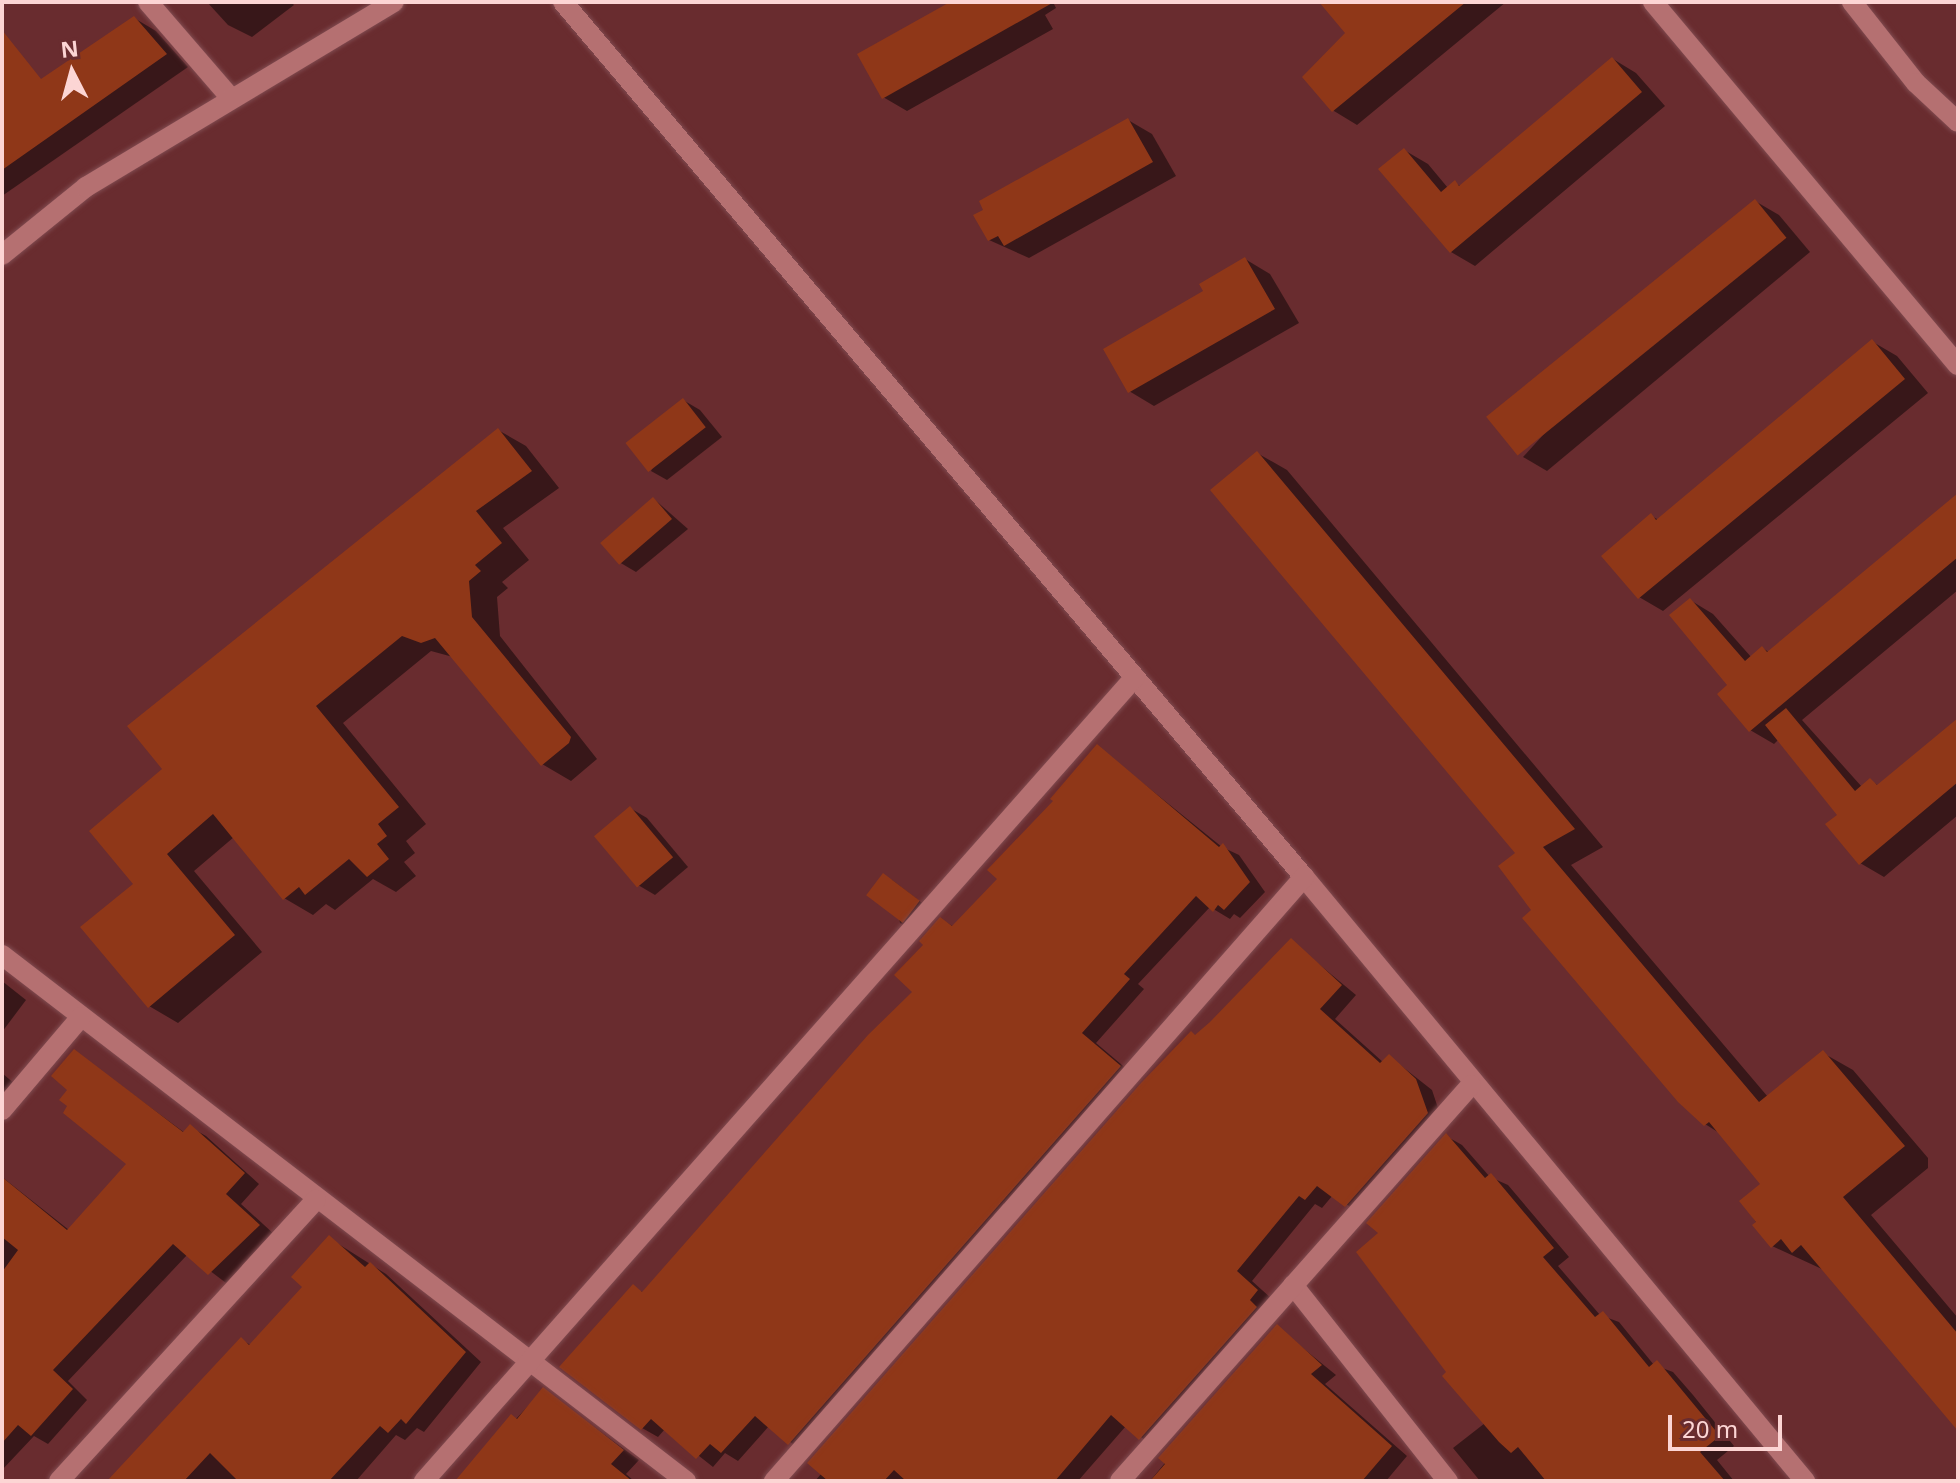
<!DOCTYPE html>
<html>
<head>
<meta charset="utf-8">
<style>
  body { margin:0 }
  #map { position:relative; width:1960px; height:1483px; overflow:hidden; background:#692c2f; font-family:"Noto Sans",sans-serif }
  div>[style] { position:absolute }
  .shadow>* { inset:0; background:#0007 }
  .building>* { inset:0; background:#8f3718; transform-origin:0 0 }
  .roads { filter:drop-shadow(0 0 2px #804b50) drop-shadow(0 0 2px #804b50) }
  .minor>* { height:20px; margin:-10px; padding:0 10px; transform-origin:10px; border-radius:10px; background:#b57071 }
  span { translate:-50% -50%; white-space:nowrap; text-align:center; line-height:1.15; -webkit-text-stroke:8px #692c2f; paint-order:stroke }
  .frame { position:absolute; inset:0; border:4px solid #fcd5d4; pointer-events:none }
  .north { position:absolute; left:32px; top:32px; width:80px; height:80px; -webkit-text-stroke:6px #692c2f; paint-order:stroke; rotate:354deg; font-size:22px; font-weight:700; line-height:32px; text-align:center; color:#fcd5d4 }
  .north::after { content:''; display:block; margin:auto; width:28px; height:36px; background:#fcd5d4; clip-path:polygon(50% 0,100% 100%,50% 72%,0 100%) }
  .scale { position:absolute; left:1668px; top:1415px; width:114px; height:36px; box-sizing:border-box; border:4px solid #fcd5d4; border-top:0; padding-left:10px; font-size:24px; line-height:28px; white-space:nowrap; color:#fcd5d4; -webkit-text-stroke:6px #692c2f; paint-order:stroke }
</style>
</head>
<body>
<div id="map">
  <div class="shadow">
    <div style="clip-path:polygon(207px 2px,291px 2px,294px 5px,252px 37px,228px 25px)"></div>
    <div style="clip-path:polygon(954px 2px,1053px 2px,1056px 8px,1045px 15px,1053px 29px,907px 111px,883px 97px)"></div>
    <div style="clip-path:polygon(1322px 2px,1506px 2px,1357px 125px,1334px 111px,1305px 77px,1348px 33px)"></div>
    <div style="clip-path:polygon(134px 18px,156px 31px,188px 67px,2px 196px,2px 107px)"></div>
    <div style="clip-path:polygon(1613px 59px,1636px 73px,1665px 106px,1475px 266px,1451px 252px,1404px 150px,1428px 164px,1448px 188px,1455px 183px,1462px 187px)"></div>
    <div style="clip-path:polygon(1128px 120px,1152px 134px,1176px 176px,1029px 258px,989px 240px)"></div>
    <div style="clip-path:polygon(1755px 201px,1779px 215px,1810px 252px,1547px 471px,1523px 457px)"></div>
    <div style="clip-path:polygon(1245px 259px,1270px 274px,1299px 323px,1154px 406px,1129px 391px,1206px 292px)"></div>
    <div style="clip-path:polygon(1873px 342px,1897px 356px,1928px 393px,1663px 611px,1639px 597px,1651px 516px,1659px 520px)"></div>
    <div style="clip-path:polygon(683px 400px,700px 410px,722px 437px,667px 480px,651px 471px)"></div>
    <div style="clip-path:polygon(498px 430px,526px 446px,559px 488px,503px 528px,529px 560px,502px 582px,508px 588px,497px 597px,500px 636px,597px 759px,571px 781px,542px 764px,453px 657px,431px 651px,343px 723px,426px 824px,406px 841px,415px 853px,404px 862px,416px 876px,396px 892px,373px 879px,335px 910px,326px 904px,313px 915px,284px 898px,234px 837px,194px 871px,262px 952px,178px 1023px,149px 1006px,136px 884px,165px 770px)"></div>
    <div style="clip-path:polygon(1257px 453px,1287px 470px,1603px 847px,1571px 865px,1768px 1097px,1823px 1053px,1853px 1070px,1928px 1158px,1928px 1168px,1871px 1215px,1958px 1318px,1958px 1428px,1824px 1270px,1772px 1246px,1742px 1201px,1763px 1185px,1721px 1134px,1705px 1124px,1534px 911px,1518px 854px)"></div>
    <div style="clip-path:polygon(1958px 496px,1958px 590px,1802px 720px,1862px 787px,1871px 781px,1879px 786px,1958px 720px,1958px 815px,1884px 877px,1860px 863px,1839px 815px,1779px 739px,1774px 744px,1750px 730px,1690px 600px,1713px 614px,1752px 658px,1762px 648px,1769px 652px)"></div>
    <div style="clip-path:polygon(654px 499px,688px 529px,636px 572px,619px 562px)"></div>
    <div style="clip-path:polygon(1098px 747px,1222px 847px,1239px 855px,1265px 892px,1240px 918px,1234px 914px,1230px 919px,1210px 907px,1138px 984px,1144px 989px,1096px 1043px,1135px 1076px,805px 1453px,769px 1426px,738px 1461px,725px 1453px,713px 1467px,665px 1429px,658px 1437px,642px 1428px,633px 1287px,644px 1293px,915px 992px,926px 944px,941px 919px,954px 927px,999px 879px)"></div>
    <div style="clip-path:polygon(630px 808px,647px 818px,688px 867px,655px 895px,638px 885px)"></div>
    <div style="clip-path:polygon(892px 880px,926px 906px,908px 927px,900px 923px)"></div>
    <div style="clip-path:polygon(1291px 941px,1356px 995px,1335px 1019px,1384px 1063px,1390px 1057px,1432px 1090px,1443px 1123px,1362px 1215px,1333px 1195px,1322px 1208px,1315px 1204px,1252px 1281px,1273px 1300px,1156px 1448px,1126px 1426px,1078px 1481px,815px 1481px,1196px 1037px)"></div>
    <div style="clip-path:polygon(2px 981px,26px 1000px,2px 1032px)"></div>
    <div style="clip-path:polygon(74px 1051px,185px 1133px,190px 1127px,206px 1136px,259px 1184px,241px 1204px,275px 1235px,226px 1283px,188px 1254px,68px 1381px,87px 1400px,48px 1444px,34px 1436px,2px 1470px,2px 1177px,69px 1230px,129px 1163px,70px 1106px)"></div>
    <div style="clip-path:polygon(2px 1073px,16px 1085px,2px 1101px)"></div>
    <div style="clip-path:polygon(1446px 1136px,1462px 1145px,1490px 1177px,1508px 1185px,1569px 1257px,1558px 1266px,1600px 1315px,1619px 1322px,1654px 1365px,1673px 1372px,1693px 1395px,1734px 1446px,1717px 1460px,1734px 1481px,1480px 1481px,1453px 1448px,1485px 1423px,1449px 1373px,1381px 1233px)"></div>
    <div style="clip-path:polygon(329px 1238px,386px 1274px,481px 1362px,424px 1432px,417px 1428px,405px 1440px,396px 1435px,356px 1481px,109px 1481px,241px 1340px,251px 1345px,305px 1287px)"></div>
    <div style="clip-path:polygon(1277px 1327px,1336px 1375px,1325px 1384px,1407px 1456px,1386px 1481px,1150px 1481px)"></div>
    <div style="clip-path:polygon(543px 1390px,639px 1460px,626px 1474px,634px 1481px,458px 1481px)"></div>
  </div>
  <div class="building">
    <div style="clip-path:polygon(950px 2px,1054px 2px,882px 99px,857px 54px)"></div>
    <div style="clip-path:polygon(1319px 2px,1466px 2px,1332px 112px,1302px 77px,1345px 33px)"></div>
    <div style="clip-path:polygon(134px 16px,167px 54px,2px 170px,2px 30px,41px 79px)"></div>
    <div style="clip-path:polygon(1612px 57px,1642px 92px,1450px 253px,1378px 169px,1404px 148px,1441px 192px,1455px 180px,1459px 186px)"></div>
    <div style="clip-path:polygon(1128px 118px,1153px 162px,1004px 246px,998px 236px,988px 241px,973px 215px,983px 210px,979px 201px)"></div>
    <div style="left:1755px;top:199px;width:50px;height:346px;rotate:51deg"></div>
    <div style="clip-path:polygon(1245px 257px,1275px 309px,1128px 393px,1103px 349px,1203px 291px,1199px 284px)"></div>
    <div style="clip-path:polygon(1872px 339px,1905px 379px,1638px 599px,1601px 556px,1651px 513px,1656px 520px)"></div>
    <div style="left:683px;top:398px;width:37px;height:73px;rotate:52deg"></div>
    <div style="clip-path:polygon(498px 428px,532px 471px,476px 511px,502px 543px,475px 565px,481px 571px,469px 581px,472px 617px,571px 737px,569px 743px,541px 766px,435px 638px,421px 643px,402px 636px,316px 706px,399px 807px,378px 824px,387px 836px,377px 844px,389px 859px,367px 877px,349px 859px,305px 895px,299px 887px,283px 900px,213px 814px,167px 854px,235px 935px,148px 1008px,80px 927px,133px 884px,89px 831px,162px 769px,127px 726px)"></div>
    <div style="clip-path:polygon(1257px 451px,1575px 829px,1543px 847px,1759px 1102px,1823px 1050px,1905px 1146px,1843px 1197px,1958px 1334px,1958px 1431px,1801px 1245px,1792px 1253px,1781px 1239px,1771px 1248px,1752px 1225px,1756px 1222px,1739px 1201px,1760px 1184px,1709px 1122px,1704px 1126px,1678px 1102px,1522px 918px,1531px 910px,1498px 866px,1515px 853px,1210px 490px)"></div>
    <div style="clip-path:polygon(1958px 493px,1958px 557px,1749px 732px,1717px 694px,1727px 685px,1669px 615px,1690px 598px,1745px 661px,1762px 646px,1767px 652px)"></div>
    <div style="left:653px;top:497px;width:29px;height:70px;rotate:49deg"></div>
    <div style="clip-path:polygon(1786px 708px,1855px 791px,1870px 778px,1877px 785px,1958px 718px,1958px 782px,1859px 865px,1825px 824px,1837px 815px,1765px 725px)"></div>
    <div style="clip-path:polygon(1097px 744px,1219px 847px,1223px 843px,1250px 882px,1224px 910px,1218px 905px,1213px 912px,1196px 896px,1124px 974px,1130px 979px,1082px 1033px,1121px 1066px,788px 1445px,755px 1416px,721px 1453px,710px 1444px,696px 1459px,651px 1419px,641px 1430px,559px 1367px,633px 1284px,642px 1292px,868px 1035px,912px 992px,894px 975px,923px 945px,919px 941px,940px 917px,952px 926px,997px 879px,987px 870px,1053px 801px,1050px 799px)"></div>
    <div style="left:630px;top:806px;width:67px;height:47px;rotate:50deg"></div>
    <div style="left:883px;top:873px;width:46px;height:28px;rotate:37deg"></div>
    <div style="clip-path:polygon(1291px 938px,1342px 985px,1320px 1009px,1380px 1063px,1389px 1054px,1416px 1079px,1428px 1113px,1345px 1207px,1317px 1186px,1305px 1200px,1299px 1196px,1237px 1271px,1258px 1290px,1250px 1300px,1257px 1307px,1139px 1440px,1111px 1415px,1055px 1481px,906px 1481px,894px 1470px,884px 1481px,828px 1481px,807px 1463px,1141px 1083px,1191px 1031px,1195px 1035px,1210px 1022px)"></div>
    <div style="clip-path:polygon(74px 1049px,183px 1132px,190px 1124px,245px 1173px,226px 1194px,260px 1225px,208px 1275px,173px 1244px,53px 1370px,73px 1389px,31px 1436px,18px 1425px,2px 1443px,2px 1272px,18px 1250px,2px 1237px,2px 1177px,67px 1230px,126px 1164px,63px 1113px,67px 1106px,59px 1100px,67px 1090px,51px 1076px)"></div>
    <div style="clip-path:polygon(1446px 1133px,1485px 1178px,1491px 1173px,1554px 1248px,1543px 1257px,1595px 1317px,1603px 1311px,1649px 1367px,1657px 1360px,1720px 1436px,1700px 1452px,1725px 1481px,1546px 1481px,1518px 1447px,1511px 1453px,1499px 1442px,1442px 1376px,1446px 1372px,1356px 1252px,1378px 1233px,1366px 1223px)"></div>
    <div style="clip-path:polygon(329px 1235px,365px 1267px,370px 1262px,466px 1352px,406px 1424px,401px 1419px,388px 1433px,380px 1426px,329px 1481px,238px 1481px,210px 1453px,184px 1481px,107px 1481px,241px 1337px,249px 1345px,302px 1287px,291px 1277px)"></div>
    <div style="clip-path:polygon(1277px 1324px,1322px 1365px,1311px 1374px,1392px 1446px,1362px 1481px,1150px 1481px,1165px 1464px,1158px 1458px)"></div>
    <div style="clip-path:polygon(543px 1387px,624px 1450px,611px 1464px,632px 1481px,455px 1481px,511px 1414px,517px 1419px)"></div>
  </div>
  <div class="roads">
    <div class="minor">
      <div style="left:148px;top:2px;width:125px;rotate:49.2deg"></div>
      <div style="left:563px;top:2px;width:1147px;rotate:49.74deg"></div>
      <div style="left:1304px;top:877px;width:785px;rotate:50.33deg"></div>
      <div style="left:1653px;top:2px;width:474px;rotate:50deg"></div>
      <div style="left:1852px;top:2px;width:103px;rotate:51.7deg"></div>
      <div style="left:1916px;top:83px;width:57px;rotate:42.9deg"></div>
      <div style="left:2px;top:255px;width:108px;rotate:-39deg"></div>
      <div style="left:86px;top:187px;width:359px;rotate:-31deg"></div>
      <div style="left:2px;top:955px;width:863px;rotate:37.56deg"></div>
      <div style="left:2px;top:1110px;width:122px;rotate:-49.7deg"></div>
      <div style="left:1293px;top:1285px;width:250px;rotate:51.7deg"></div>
      <div style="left:59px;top:1481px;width:381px;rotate:-47.6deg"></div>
      <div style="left:424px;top:1481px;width:1073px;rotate:-48.51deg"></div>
      <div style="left:774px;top:1481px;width:804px;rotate:-48.73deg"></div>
      <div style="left:1120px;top:1481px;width:529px;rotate:-48.45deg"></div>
    </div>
  </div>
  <div class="frame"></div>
  <div class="north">N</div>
  <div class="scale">20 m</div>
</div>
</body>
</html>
